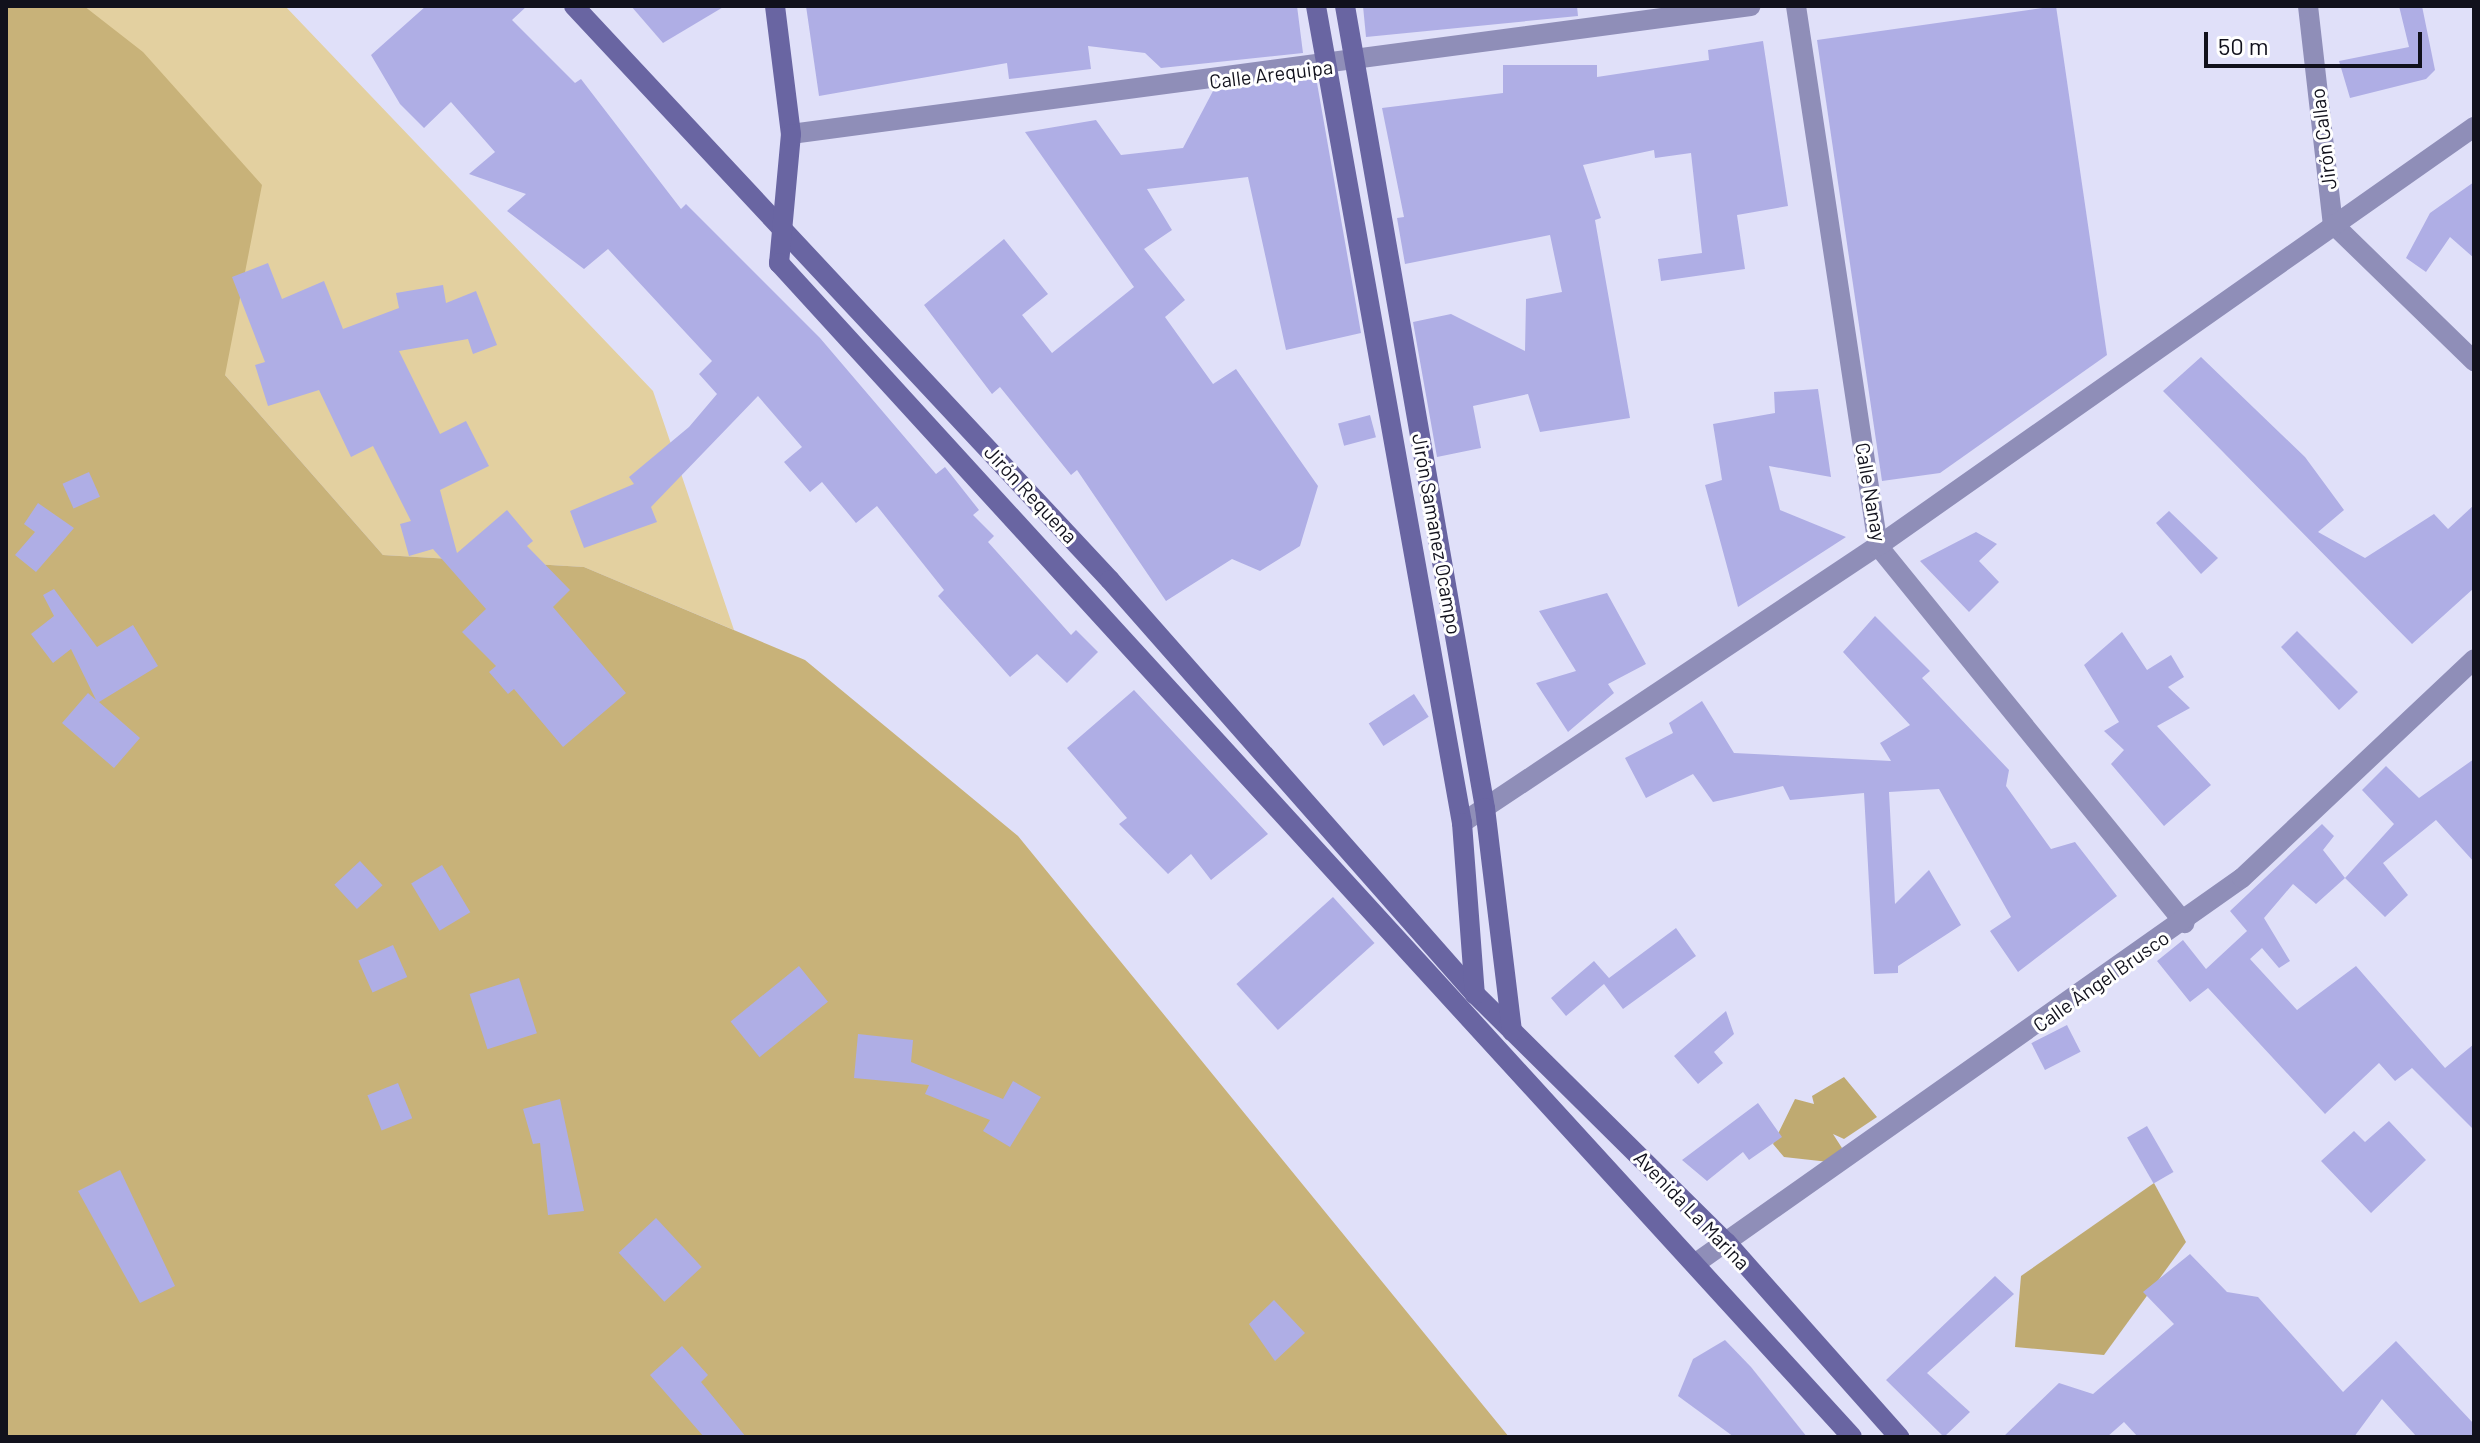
<!DOCTYPE html>
<html>
<head>
<meta charset="utf-8">
<style>
  body { margin:0 }
  #map { position:relative; width:2480px; height:1443px; overflow:hidden; background:#e0e0f9; font-family:Barlow,sans-serif }
  div>[style] { position:absolute }
  .green>* { inset:0; background:#e3d0a0 }
  .forest>* { inset:0; background:#bfaa71 }
  .water>* { inset:0; background:#c8b279 }
  .building>* { inset:0; background:#afaee5; transform-origin:0 0 }
  .street>* { height:20px; margin:-10px; padding:0 10px; transform-origin:10px; border-radius:10px; background:#8f8eb8 }
  .secondary>* { height:20px; margin:-10px; padding:0 10px; transform-origin:10px; border-radius:10px; background:#6965a2 }
  span { translate:-50% -50%; white-space:nowrap; text-align:center; line-height:1.15; -webkit-text-stroke:6px #fff; paint-order:stroke }
  .street-label { font-size:20px; color:#11111c }
  .frame { position:absolute; inset:0; border:8px solid #11111c; pointer-events:none }
  .scale { position:absolute; left:2204px; top:32px; width:218px; height:36px; box-sizing:border-box; border:4px solid #11111c; border-top:0; padding-left:10px; font-size:24px; line-height:28px; white-space:nowrap; color:#11111c; -webkit-text-stroke:6px #fff; paint-order:stroke }
</style>
</head>
<body>
<div id="map">
  <div class="green">
    <div style="clip-path:polygon(84px 6px,285px 6px,653px 391px,734px 630px,584px 567px,383px 555px,225px 375px)"></div>
  </div>
  <div class="forest">
    <div style="clip-path:polygon(1844px 1077px,1877px 1117px,1844px 1139px,1833px 1134px,1842px 1148px,1829px 1162px,1784px 1157px,1773px 1144px,1795px 1099px,1814px 1104px,1812px 1096px)"></div>
    <div style="clip-path:polygon(2154px 1183px,2186px 1242px,2104px 1355px,2015px 1347px,2021px 1276px)"></div>
  </div>
  <div class="water">
    <div style="clip-path:polygon(6px 6px,84px 6px,143px 52px,262px 185px,225px 375px,383px 555px,584px 567px,805px 660px,1018px 836px,1509px 1437px,6px 1437px)"></div>
  </div>
  <div class="building">
    <div style="clip-path:polygon(426px 6px,527px 6px,512px 20px,575px 83px,581px 79px,681px 209px,686px 204px,820px 338px,936px 474px,945px 467px,979px 510px,973px 515px,994px 536px,988px 542px,1071px 635px,1076px 630px,1098px 652px,1067px 683px,1037px 654px,1010px 677px,938px 596px,944px 590px,877px 506px,856px 523px,822px 482px,810px 492px,784px 462px,802px 447px,758px 396px,651px 507px,657px 522px,584px 548px,570px 511px,634px 484px,629px 477px,689px 427px,717px 394px,699px 374px,712px 361px,608px 249px,584px 269px,507px 211px,526px 194px,469px 174px,495px 152px,451px 102px,424px 128px,400px 104px,371px 55px)"></div>
    <div style="clip-path:polygon(631px 6px,725px 6px,663px 43px)"></div>
    <div style="clip-path:polygon(806px 6px,1297px 6px,1303px 53px,1161px 68px,1145px 53px,1088px 46px,1091px 69px,1009px 79px,1007px 63px,819px 96px)"></div>
    <div style="clip-path:polygon(1363px 6px,1577px 6px,1578px 16px,1366px 37px)"></div>
    <div style="clip-path:polygon(2056px 6px,2107px 355px,1940px 473px,1882px 481px,1817px 40px)"></div>
    <div style="clip-path:polygon(2399px 6px,2422px 6px,2435px 70px,2426px 79px,2350px 98px,2339px 61px,2409px 47px)"></div>
    <div style="clip-path:polygon(1763px 41px,1788px 206px,1737px 215px,1745px 269px,1661px 281px,1658px 259px,1702px 253px,1691px 153px,1655px 158px,1654px 150px,1583px 165px,1601px 218px,1595px 220px,1630px 418px,1540px 432px,1528px 394px,1473px 406px,1481px 448px,1437px 457px,1413px 322px,1451px 314px,1525px 351px,1526px 299px,1562px 292px,1550px 235px,1405px 264px,1397px 218px,1404px 217px,1382px 108px,1503px 93px,1503px 65px,1597px 65px,1597px 77px,1709px 60px,1708px 50px)"></div>
    <div style="clip-path:polygon(1307px 78px,1317px 83px,1361px 333px,1286px 350px,1248px 177px,1147px 189px,1172px 230px,1144px 249px,1185px 300px,1165px 317px,1213px 384px,1236px 369px,1318px 486px,1300px 546px,1260px 571px,1232px 559px,1166px 601px,1077px 470px,1071px 475px,1000px 387px,992px 394px,924px 305px,1004px 239px,1048px 294px,1022px 315px,1052px 353px,1134px 287px,1025px 132px,1096px 120px,1121px 155px,1183px 148px,1213px 91px)"></div>
    <div style="clip-path:polygon(2474px 182px,2474px 258px,2450px 237px,2426px 272px,2406px 258px,2430px 213px)"></div>
    <div style="clip-path:polygon(268px 263px,282px 299px,324px 281px,343px 329px,399px 308px,396px 293px,443px 285px,446px 303px,476px 291px,497px 345px,473px 354px,468px 339px,399px 351px,440px 434px,466px 421px,489px 466px,440px 490px,457px 553px,507px 510px,533px 541px,527px 546px,570px 590px,553px 607px,626px 693px,563px 747px,514px 689px,508px 694px,489px 672px,496px 666px,462px 632px,486px 609px,433px 549px,409px 556px,400px 524px,411px 521px,373px 446px,351px 457px,319px 390px,268px 406px,255px 365px,265px 362px,232px 277px)"></div>
    <div style="clip-path:polygon(2201px 357px,2305px 457px,2344px 510px,2318px 532px,2365px 558px,2434px 514px,2448px 529px,2474px 505px,2474px 588px,2412px 644px,2163px 391px)"></div>
    <div style="clip-path:polygon(1818px 389px,1831px 477px,1769px 466px,1780px 510px,1846px 537px,1738px 607px,1705px 485px,1722px 480px,1713px 424px,1775px 413px,1774px 392px)"></div>
    <div style="left:1370px;top:415px;width:23px;height:33px;rotate:75deg"></div>
    <div style="left:89px;top:472px;width:27px;height:29px;rotate:66deg"></div>
    <div style="clip-path:polygon(38px 503px,74px 528px,36px 572px,15px 555px,35px 532px,24px 524px)"></div>
    <div style="clip-path:polygon(2169px 511px,2218px 558px,2201px 574px,2156px 523px)"></div>
    <div style="clip-path:polygon(1976px 532px,1997px 544px,1979px 561px,1999px 582px,1969px 612px,1920px 561px)"></div>
    <div style="clip-path:polygon(54px 589px,97px 647px,133px 625px,158px 666px,99px 702px,140px 738px,114px 768px,62px 723px,88px 693px,96px 700px,71px 649px,53px 663px,31px 634px,54px 616px,43px 595px)"></div>
    <div style="clip-path:polygon(1607px 593px,1646px 664px,1608px 684px,1614px 693px,1568px 732px,1536px 683px,1576px 671px,1539px 611px)"></div>
    <div style="clip-path:polygon(1875px 616px,1930px 671px,1922px 678px,2009px 770px,2006px 786px,2051px 849px,2075px 842px,2117px 896px,2018px 972px,1990px 931px,2011px 917px,1939px 789px,1889px 792px,1895px 904px,1929px 870px,1961px 925px,1898px 966px,1898px 973px,1874px 974px,1864px 793px,1790px 800px,1783px 786px,1713px 802px,1693px 774px,1646px 798px,1625px 758px,1673px 733px,1669px 723px,1702px 701px,1734px 753px,1891px 761px,1880px 743px,1910px 725px,1843px 652px)"></div>
    <div style="clip-path:polygon(2297px 631px,2358px 692px,2339px 710px,2281px 647px)"></div>
    <div style="clip-path:polygon(2122px 632px,2147px 670px,2171px 655px,2184px 677px,2168px 687px,2190px 708px,2157px 726px,2211px 785px,2164px 826px,2111px 764px,2124px 750px,2104px 731px,2119px 722px,2084px 665px)"></div>
    <div style="clip-path:polygon(1134px 690px,1268px 834px,1211px 880px,1191px 854px,1168px 874px,1119px 824px,1127px 818px,1067px 748px)"></div>
    <div style="left:1414px;top:694px;width:27px;height:54px;rotate:57deg"></div>
    <div style="clip-path:polygon(2474px 759px,2474px 862px,2436px 820px,2383px 863px,2408px 895px,2385px 917px,2345px 878px,2394px 824px,2362px 790px,2386px 766px,2419px 798px)"></div>
    <div style="clip-path:polygon(2322px 824px,2334px 836px,2323px 850px,2345px 878px,2316px 904px,2293px 884px,2264px 918px,2290px 961px,2279px 968px,2262px 948px,2250px 959px,2297px 1010px,2356px 966px,2445px 1068px,2474px 1044px,2474px 1130px,2412px 1068px,2395px 1081px,2379px 1063px,2325px 1114px,2208px 988px,2190px 1002px,2157px 961px,2183px 940px,2206px 969px,2247px 931px,2230px 911px)"></div>
    <div style="left:360px;top:861px;width:33px;height:35px;rotate:47deg"></div>
    <div style="left:442px;top:865px;width:55px;height:36px;rotate:59deg"></div>
    <div style="left:1333px;top:897px;width:62px;height:130px;rotate:48deg"></div>
    <div style="clip-path:polygon(1676px 928px,1696px 956px,1623px 1009px,1604px 984px,1566px 1016px,1551px 998px,1594px 961px,1609px 978px)"></div>
    <div style="left:393px;top:945px;width:35px;height:38px;rotate:66deg"></div>
    <div style="left:799px;top:966px;width:46px;height:88px;rotate:51deg"></div>
    <div style="left:519px;top:978px;width:58px;height:52px;rotate:72deg"></div>
    <div style="clip-path:polygon(1726px 1011px,1734px 1034px,1714px 1052px,1723px 1063px,1698px 1084px,1674px 1056px)"></div>
    <div style="left:2067px;top:1025px;width:30px;height:40px;rotate:63deg"></div>
    <div style="clip-path:polygon(858px 1034px,913px 1040px,911px 1062px,1003px 1099px,1013px 1081px,1041px 1097px,1010px 1147px,983px 1131px,990px 1120px,925px 1094px,929px 1085px,854px 1078px)"></div>
    <div style="left:398px;top:1083px;width:38px;height:33px;rotate:68deg"></div>
    <div style="clip-path:polygon(560px 1099px,584px 1211px,548px 1215px,540px 1143px,533px 1144px,523px 1109px)"></div>
    <div style="clip-path:polygon(1758px 1103px,1782px 1137px,1749px 1160px,1743px 1152px,1707px 1181px,1682px 1160px)"></div>
    <div style="clip-path:polygon(2389px 1121px,2426px 1160px,2371px 1213px,2321px 1161px,2354px 1131px,2365px 1142px)"></div>
    <div style="left:2147px;top:1126px;width:53px;height:23px;rotate:60deg"></div>
    <div style="clip-path:polygon(120px 1170px,175px 1286px,140px 1303px,78px 1191px)"></div>
    <div style="left:656px;top:1218px;width:67px;height:51px;rotate:47deg"></div>
    <div style="clip-path:polygon(2190px 1254px,2227px 1292px,2258px 1297px,2343px 1392px,2396px 1341px,2474px 1424px,2474px 1437px,2417px 1437px,2382px 1399px,2354px 1437px,2138px 1437px,2124px 1422px,2107px 1437px,2003px 1437px,2059px 1383px,2093px 1394px,2174px 1324px,2143px 1292px)"></div>
    <div style="clip-path:polygon(1995px 1276px,2014px 1294px,1927px 1373px,1970px 1412px,1944px 1437px,1886px 1380px)"></div>
    <div style="clip-path:polygon(1274px 1300px,1305px 1333px,1275px 1361px,1249px 1324px)"></div>
    <div style="clip-path:polygon(1725px 1340px,1751px 1367px,1807px 1437px,1734px 1437px,1678px 1396px,1693px 1359px)"></div>
    <div style="clip-path:polygon(682px 1346px,708px 1375px,701px 1382px,746px 1437px,704px 1437px,650px 1375px)"></div>
  </div>
  <div class="street">
    <div style="left:1796px;top:6px;width:546px;rotate:81.37deg"></div>
    <div style="left:1878px;top:546px;width:486px;rotate:50.9deg"></div>
    <div style="left:2308px;top:6px;width:219px;rotate:83.5deg"></div>
    <div style="left:2333px;top:224px;width:197px;rotate:44.2deg"></div>
    <div style="left:791px;top:134px;width:968px;rotate:-7.59deg"></div>
    <div style="left:1462px;top:823px;width:500px;rotate:-33.7deg"></div>
    <div style="left:1878px;top:546px;width:729px;rotate:-35.11deg"></div>
    <div style="left:1696px;top:1263px;width:668px;rotate:-35.19deg"></div>
    <div style="left:2242px;top:878px;width:319px;rotate:-43.3deg"></div>
  </div>
  <div class="secondary">
    <div style="left:574px;top:6px;width:785px;rotate:46.96deg"></div>
    <div style="left:1110px;top:580px;width:552px;rotate:48.6deg"></div>
    <div style="left:1475px;top:994px;width:353px;rotate:44.7deg"></div>
    <div style="left:1726px;top:1242px;width:261px;rotate:48.4deg"></div>
    <div style="left:775px;top:6px;width:129px;rotate:82.9deg"></div>
    <div style="left:791px;top:134px;width:130px;rotate:95.3deg"></div>
    <div style="left:779px;top:263px;width:1590px;rotate:47.57deg"></div>
    <div style="left:1316px;top:6px;width:830px;rotate:79.87deg"></div>
    <div style="left:1462px;top:823px;width:172px;rotate:85.7deg"></div>
    <div style="left:1345px;top:6px;width:814px;rotate:80.1deg"></div>
    <div style="left:1485px;top:808px;width:225px;rotate:83.1deg"></div>
  </div>
  <div class="street-label">
    <span style="left:1271px;top:74px;rotate:-7deg">Calle Arequipa</span>
    <span style="left:2323px;top:139px;rotate:-97deg">Jirón Callao</span>
    <span style="left:1871px;top:492px;rotate:80deg">Calle Nanay</span>
    <span style="left:1031px;top:494px;rotate:47deg">Jirón Requena</span>
    <span style="left:1437px;top:534px;rotate:80deg">Jirón Samanez Ocampo</span>
    <span style="left:2101px;top:981px;rotate:-35deg">Calle Ángel Brusco</span>
    <span style="left:1692px;top:1210px;rotate:46deg">Avenida La Marina</span>
  </div>
  <div class="frame"></div>
  <div class="scale">50 m</div>
</div>
</body>
</html>
